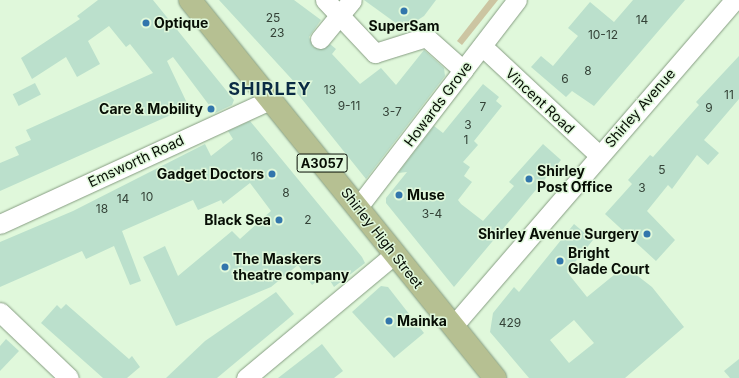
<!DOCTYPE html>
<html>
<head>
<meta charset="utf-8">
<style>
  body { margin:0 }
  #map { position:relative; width:739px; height:378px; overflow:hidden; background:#e0f8db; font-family:Inter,sans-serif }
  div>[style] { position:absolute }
  .green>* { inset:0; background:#ccc5a2 }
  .building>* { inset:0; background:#bbe0cc; transform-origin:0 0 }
  .roads { filter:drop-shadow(0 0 1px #869d82) drop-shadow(0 0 1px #869d82) }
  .street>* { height:19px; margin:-9.5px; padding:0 9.5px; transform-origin:9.5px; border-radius:9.5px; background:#fff }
  .primary>* { height:22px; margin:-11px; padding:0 11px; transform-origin:11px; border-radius:11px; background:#b6c092 }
  .dots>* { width:11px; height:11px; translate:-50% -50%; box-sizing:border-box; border:2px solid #e0f8db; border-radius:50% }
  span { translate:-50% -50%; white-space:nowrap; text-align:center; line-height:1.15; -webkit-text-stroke:3px #e0f8db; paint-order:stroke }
  .number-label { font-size:12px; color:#344237 }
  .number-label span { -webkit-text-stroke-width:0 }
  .shield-label span { padding:1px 3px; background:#e0f8db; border:1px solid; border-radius:3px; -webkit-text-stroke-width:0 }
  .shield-label { font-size:13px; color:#070e05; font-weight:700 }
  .poi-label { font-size:14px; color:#070e05; font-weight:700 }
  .left { translate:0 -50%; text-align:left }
  .right { translate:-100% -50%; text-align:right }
  .street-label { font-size:14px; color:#070e05 }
  .district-label { font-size:18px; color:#0a2b44; font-weight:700; letter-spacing:1px }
</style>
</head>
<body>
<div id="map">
  <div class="green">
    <div style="clip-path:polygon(489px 0,498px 0,462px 45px,457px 41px)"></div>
  </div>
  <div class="building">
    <div style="clip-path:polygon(98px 0,153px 0,234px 100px,232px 105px,215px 113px,173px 57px,167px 61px,187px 103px,173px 114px,0 191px,0 163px,19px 155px,15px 147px,31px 140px,26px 130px,153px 73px,130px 44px,126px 47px,109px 26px,88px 41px,100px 64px,77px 77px,66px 57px,32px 79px,21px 58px,80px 19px,77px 16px)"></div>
    <div style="clip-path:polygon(219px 0,294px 0,321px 20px,309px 37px,313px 47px,323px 49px,330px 44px,336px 49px,332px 54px,360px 84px,381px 68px,396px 85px,424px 50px,444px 68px,445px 76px,366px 179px,297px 93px,298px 86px)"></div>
    <div style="clip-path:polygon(364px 0,436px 0,424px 16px,404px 29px)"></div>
    <div style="clip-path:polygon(633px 0,685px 0,594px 106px,572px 91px,566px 97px,531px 67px,541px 56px,553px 66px,578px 36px,568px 28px,590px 2px,614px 22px)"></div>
    <div style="clip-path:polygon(739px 56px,739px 99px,704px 140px,719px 153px,708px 165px,697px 155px,672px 189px,668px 185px,647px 211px,675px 240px,656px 261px,605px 214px,632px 184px,628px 180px,650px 155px,653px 157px,699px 105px,696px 102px)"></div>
    <div style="left:35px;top:83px;width:13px;height:25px;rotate:63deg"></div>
    <div style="clip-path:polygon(483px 84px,499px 97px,496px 101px,502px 106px,474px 141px,478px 145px,463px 162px,470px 167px,464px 176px,472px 182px,458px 200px,461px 204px,483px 221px,514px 186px,509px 182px,543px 144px,561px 160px,454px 287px,386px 203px,386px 198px,407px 172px,398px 173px,434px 126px,443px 133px)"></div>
    <div style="clip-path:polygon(250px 121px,362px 257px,365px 263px,334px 287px,326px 274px,312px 285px,298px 265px,271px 287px,176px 326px,143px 257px,165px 246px,178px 276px,232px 231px,240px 239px,271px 211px,250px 183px,223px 204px,221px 200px,198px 210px,193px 200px,122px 231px,141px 281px,130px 285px,114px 246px,86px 259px,82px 251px,0 287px,0 242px,73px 211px,205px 144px,211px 156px,233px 139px,228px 131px)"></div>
    <div style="clip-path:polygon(evenodd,574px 224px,593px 240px,567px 272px,587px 297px,625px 266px,652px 287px,684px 327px,625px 378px,529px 378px,490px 332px,493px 313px,514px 287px,519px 292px,574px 224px,574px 320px,594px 343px,569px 363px,550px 340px,574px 320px)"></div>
    <div style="clip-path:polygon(381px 286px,388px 287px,424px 333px,394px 358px,352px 312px)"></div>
    <div style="clip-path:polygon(276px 292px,294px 314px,217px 378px,166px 378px,205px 341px)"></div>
    <div style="clip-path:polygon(66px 304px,129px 359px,132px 356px,140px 367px,127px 378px,103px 378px,41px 323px,57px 305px,61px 309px)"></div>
    <div style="clip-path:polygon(6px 339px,19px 351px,0 371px,0 346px)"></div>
    <div style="clip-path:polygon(322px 344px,343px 371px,334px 378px,278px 378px)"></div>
    <div style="clip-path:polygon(739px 359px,739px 378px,730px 378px,724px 371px)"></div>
  </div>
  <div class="roads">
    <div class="street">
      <div style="left:325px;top:0;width:73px;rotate:46.7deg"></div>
      <div style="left:375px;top:53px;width:53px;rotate:-17.4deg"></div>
      <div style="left:426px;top:37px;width:50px;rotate:41.7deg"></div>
      <div style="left:320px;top:39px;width:50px;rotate:-50.6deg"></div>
      <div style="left:482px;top:46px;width:160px;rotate:43deg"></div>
      <div style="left:358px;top:207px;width:261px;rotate:-52.5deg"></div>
      <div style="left:0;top:224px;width:299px;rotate:-24.7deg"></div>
      <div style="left:0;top:312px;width:95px;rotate:43.7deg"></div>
      <div style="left:453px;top:326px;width:430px;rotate:-49.2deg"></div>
      <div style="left:246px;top:378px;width:194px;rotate:-39.8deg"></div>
    </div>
    <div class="primary">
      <div style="left:190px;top:0;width:486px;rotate:51.1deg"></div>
    </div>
  </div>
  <div class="dots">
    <div style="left:404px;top:11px;background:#3276ac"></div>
    <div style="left:146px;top:23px;background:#3276ac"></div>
    <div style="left:211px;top:109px;background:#3276ac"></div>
    <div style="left:272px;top:174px;background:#3276ac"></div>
    <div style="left:529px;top:179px;background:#3276ac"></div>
    <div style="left:399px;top:195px;background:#3276ac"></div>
    <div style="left:279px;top:220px;background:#3276ac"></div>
    <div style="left:647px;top:234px;background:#3276ac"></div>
    <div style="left:560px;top:261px;background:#3276ac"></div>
    <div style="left:225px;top:267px;background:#3276ac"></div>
    <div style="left:389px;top:321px;background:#3276ac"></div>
  </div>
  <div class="number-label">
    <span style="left:273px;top:18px">25</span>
    <span style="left:642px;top:20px">14</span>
    <span style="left:277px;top:33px">23</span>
    <span style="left:603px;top:35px">10-12</span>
    <span style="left:588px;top:71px">8</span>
    <span style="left:565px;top:79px">6</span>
    <span style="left:330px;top:90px">13</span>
    <span style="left:729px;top:95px">11</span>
    <span style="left:349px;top:106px">9-11</span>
    <span style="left:483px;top:107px">7</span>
    <span style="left:709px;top:108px">9</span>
    <span style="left:392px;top:112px">3-7</span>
    <span style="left:468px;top:125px">3</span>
    <span style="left:466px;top:140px">1</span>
    <span style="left:257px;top:157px">16</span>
    <span style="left:662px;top:170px">5</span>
    <span style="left:642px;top:188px">3</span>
    <span style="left:286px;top:193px">8</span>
    <span style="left:147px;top:197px">10</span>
    <span style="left:123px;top:199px">14</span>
    <span style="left:102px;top:209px">18</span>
    <span style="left:432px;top:214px">3-4</span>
    <span style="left:308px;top:220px">2</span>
    <span style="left:510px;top:323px">429</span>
  </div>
  <div class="shield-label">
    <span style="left:322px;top:163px">A3057</span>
  </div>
  <div class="poi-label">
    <span class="left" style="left:154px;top:23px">Optique</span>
    <span style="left:404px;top:26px">SuperSam</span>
    <span class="right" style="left:203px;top:109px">Care &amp; Mobility</span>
    <span class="left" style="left:537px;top:179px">Shirley<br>Post Office</span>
    <span class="right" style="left:264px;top:174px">Gadget Doctors</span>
    <span class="left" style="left:407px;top:195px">Muse</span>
    <span class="right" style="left:271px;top:220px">Black Sea</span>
    <span class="right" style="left:639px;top:234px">Shirley Avenue Surgery</span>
    <span class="left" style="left:568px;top:261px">Bright<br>Glade Court</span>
    <span class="left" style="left:233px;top:267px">The Maskers<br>theatre company</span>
    <span class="left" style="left:397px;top:321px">Mainka</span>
  </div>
  <div class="street-label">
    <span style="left:540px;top:101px;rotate:43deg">Vincent Road</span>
    <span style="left:438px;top:104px;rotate:-53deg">Howards Grove</span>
    <span style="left:640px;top:108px;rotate:-49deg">Shirley Avenue</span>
    <span style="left:136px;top:161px;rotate:-25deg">Emsworth Road</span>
    <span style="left:382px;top:238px;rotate:52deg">Shirley High Street</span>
  </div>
  <div class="district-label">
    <span style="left:270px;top:89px">SHIRLEY</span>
  </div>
</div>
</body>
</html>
